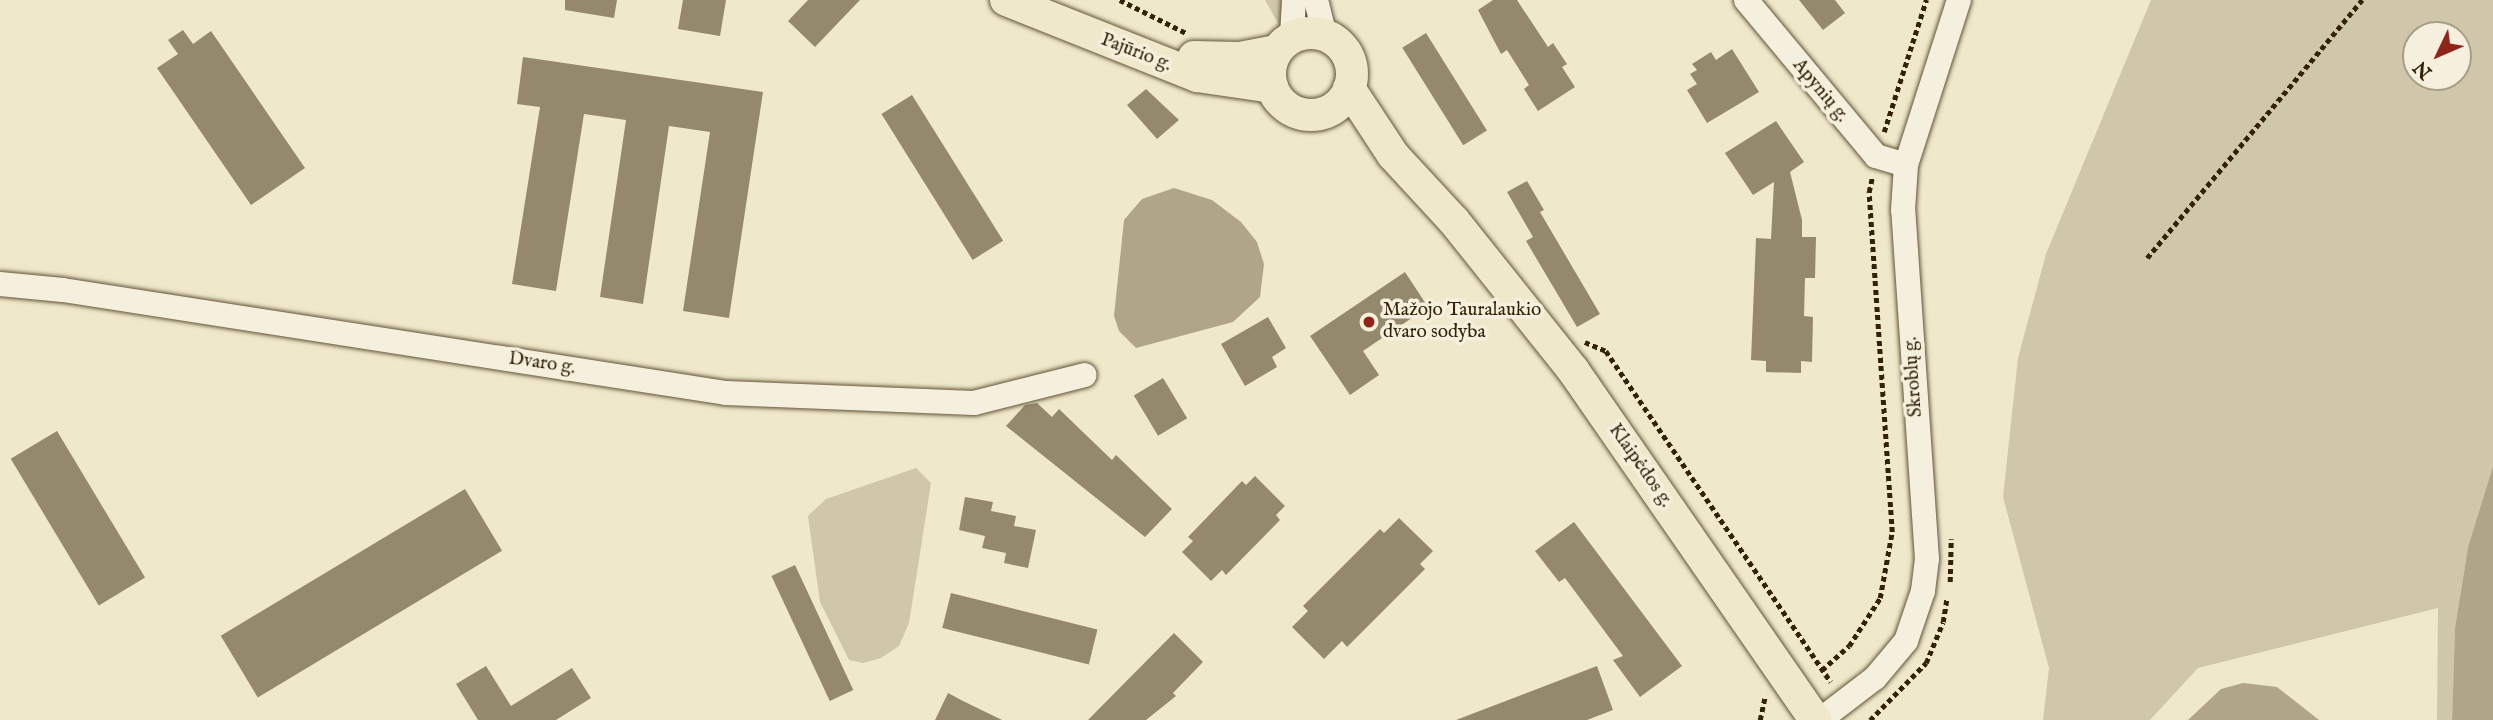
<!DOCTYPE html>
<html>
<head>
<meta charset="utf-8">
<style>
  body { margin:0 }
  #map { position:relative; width:2493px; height:720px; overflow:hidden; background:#f0e8ca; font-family:"IM FELL English",serif }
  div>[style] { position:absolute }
  .green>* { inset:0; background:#d0c6a9 }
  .water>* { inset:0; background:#b0a588 }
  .building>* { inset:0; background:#95896d; transform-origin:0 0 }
  .path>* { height:4.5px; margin-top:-2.25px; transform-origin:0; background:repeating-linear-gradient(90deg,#332208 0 5px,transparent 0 8.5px) }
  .roads { filter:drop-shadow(0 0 2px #625438) drop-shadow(0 0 2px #625438) }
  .minor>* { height:24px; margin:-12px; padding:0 12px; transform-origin:12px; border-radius:12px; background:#f5f0dd }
  .major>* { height:32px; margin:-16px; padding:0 16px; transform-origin:16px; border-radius:16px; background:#f0e8ca }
  .major>.ring { margin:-16px; padding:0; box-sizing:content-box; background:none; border:32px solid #f0e8ca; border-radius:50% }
  .dots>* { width:19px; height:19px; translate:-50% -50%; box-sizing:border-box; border:4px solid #f5f0dd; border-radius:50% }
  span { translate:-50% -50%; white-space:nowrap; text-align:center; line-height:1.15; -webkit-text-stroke:7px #f5f0dd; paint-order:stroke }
  .street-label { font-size:19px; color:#332208 }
  .poi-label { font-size:19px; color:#332208 }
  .left { translate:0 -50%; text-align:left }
  .north { position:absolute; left:2402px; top:21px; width:70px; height:70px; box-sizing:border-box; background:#f5f0dd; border:2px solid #a79e88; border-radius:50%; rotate:226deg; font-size:19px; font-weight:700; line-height:28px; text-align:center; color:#332208 }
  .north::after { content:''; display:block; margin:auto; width:24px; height:32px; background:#8f2418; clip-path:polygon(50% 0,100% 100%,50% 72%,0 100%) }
</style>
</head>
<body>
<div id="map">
  <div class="green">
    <div style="clip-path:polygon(1265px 0,1285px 0,1281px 25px,1279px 25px)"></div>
    <div style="clip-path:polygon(evenodd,2151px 0,2493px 0,2493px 466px,2468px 547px,2455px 628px,2452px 720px,2437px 720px,2438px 608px,2198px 668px,2150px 720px,2043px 720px,2049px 668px,2003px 497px,2018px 358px,2046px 254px,2151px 0,2416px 35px,2458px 35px,2458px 77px,2416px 77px,2416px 35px)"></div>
    <div style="clip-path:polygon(916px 468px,931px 483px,909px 623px,899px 646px,881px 658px,863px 663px,849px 660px,820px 602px,808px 516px,826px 499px)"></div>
  </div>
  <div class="water">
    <div style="clip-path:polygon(1174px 188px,1212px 200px,1241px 222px,1257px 242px,1264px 264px,1260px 297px,1233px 322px,1136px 348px,1119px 331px,1114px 316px,1124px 220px,1142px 199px)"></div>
    <div style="clip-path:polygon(2493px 466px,2493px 720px,2452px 720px,2455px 628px,2468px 547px)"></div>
    <div style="clip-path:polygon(2243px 683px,2277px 687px,2319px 720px,2188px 720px,2221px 689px)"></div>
  </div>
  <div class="building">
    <div style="clip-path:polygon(565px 0,617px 0,614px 18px,565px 10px)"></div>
    <div style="clip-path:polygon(683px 0,726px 0,720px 36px,678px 29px)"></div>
    <div style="clip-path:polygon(808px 0,860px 0,815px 47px,788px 21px)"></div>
    <div style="clip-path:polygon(1493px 0,1517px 0,1548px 47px,1553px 43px,1567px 64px,1562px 67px,1575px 87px,1538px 111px,1524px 89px,1529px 85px,1507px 50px,1501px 54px,1478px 10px)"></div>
    <div style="clip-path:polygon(1799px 0,1835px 0,1845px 13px,1823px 30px)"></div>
    <div style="clip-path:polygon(183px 30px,193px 44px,211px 31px,305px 168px,251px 205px,157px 68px,178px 54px,168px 40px)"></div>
    <div style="left:1426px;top:33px;width:115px;height:28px;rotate:58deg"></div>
    <div style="clip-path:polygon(1732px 49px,1759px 92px,1707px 123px,1687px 90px,1697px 84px,1690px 74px,1697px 70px,1692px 64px,1711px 52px,1716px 60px)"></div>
    <div style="clip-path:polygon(523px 57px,763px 92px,729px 318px,683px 311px,710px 132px,669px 126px,643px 304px,600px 297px,626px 120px,584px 114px,556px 291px,512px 284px,540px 107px,517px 104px)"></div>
    <div style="clip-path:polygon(1146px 89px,1179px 120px,1157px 139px,1127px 105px)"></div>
    <div style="left:912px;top:95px;width:172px;height:36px;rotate:58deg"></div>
    <div style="clip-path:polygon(1776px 121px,1804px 162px,1790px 172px,1802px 220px,1802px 237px,1816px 237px,1815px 278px,1805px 278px,1804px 316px,1813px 317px,1812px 362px,1801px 361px,1801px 373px,1766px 372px,1766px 361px,1751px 360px,1756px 238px,1771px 239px,1774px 182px,1753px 195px,1725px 153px)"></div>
    <div style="clip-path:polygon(1527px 181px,1544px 210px,1540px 212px,1600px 314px,1577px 327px,1526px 241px,1533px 237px,1507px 192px)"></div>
    <div style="clip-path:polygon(1405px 272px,1428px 307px,1363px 351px,1379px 375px,1350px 395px,1310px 336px)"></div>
    <div style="clip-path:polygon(1268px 317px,1286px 348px,1272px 357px,1277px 367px,1245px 386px,1221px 344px)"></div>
    <div style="left:1163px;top:378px;width:47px;height:34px;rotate:59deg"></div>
    <div style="clip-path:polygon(1037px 403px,1052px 417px,1059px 409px,1112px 460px,1116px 455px,1172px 509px,1145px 537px,1006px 426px,1025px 405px)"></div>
    <div style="left:57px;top:431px;width:171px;height:54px;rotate:59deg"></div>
    <div style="clip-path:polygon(1255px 476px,1285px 506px,1276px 515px,1280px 520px,1226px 575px,1222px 570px,1211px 581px,1182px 552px,1193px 541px,1188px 537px,1242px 481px,1246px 485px)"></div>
    <div style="left:465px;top:489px;width:72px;height:285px;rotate:59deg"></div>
    <div style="clip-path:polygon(965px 497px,993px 502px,991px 511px,1016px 516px,1014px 526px,1036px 530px,1028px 568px,1004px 563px,1006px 553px,982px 548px,985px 536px,959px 530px)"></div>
    <div style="clip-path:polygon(1399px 518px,1433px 551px,1420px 564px,1425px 569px,1347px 647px,1342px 641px,1324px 659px,1292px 627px,1308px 611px,1303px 606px,1380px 529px,1384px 533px)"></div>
    <div style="clip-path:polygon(1574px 522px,1682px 666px,1640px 697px,1613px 660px,1623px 656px,1565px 578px,1559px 582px,1535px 551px)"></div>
    <div style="left:795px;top:565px;width:138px;height:26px;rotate:65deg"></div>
    <div style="left:951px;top:593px;width:151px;height:36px;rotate:14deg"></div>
    <div style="clip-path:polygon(1174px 633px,1203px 662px,1173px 693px,1176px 696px,1146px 720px,1088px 720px)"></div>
    <div style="clip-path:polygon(486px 666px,511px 706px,572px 668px,591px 698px,556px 720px,478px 720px,456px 684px)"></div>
    <div style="clip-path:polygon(1597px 666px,1613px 710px,1587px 720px,1456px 720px)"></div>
    <div style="clip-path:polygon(948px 693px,963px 701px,1002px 720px,935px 720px)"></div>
  </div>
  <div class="path">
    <div style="left:1120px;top:0;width:74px;rotate:26.6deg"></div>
    <div style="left:1884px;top:132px;width:139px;rotate:-72.3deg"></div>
    <div style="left:2147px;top:258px;width:336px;rotate:-50.2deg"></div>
    <div style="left:1585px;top:342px;width:23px;rotate:23deg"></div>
    <div style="left:1606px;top:351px;width:400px;rotate:55.8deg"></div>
    <div style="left:1950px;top:582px;width:43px;rotate:-88.7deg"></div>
    <div style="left:1822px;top:670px;width:36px;rotate:-42deg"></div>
    <div style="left:1849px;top:646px;width:57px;rotate:-57.1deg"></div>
    <div style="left:1880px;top:598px;width:67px;rotate:-79.7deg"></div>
    <div style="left:1892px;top:532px;width:341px;rotate:-93.9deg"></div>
    <div style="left:1869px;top:192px;width:14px;rotate:-78deg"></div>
    <div style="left:1760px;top:720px;width:25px;rotate:-78deg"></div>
    <div style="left:1870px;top:720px;width:80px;rotate:-45.5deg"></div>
    <div style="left:1926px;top:663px;width:44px;rotate:-67.5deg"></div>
    <div style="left:1943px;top:622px;width:25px;rotate:-81deg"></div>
  </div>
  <div class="roads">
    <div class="minor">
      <div style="left:1316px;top:0;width:36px;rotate:76deg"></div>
      <div style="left:1746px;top:0;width:203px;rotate:50.2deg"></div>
      <div style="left:1876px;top:156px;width:31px;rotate:17deg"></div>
      <div style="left:1292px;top:37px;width:37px;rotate:-87deg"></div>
      <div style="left:0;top:284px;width:63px;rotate:5.4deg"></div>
      <div style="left:63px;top:290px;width:671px;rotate:8.83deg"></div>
      <div style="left:726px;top:393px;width:248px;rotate:2.3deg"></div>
      <div style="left:974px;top:403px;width:114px;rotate:-14.2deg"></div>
      <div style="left:1820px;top:720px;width:69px;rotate:-37.4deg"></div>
      <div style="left:1875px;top:678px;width:48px;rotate:-50deg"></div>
      <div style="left:1906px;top:641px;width:53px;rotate:-71.2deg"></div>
      <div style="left:1923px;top:591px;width:32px;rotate:-83deg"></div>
      <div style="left:1927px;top:559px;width:350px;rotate:-93.9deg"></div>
      <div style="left:1903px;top:210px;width:45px;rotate:-86.2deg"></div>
      <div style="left:1906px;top:165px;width:173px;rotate:-72.2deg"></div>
    </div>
    <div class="major">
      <div style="left:1006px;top:0;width:206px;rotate:21.7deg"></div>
      <div style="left:1197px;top:76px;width:76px;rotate:8.3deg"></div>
      <div class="ring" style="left:1270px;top:33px;width:50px;height:50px"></div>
      <div style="left:1194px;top:57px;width:46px;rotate:1.2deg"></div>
      <div style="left:1240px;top:58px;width:37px;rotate:-11deg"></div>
      <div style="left:1349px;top:88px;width:80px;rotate:56.7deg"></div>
      <div style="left:1393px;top:155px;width:90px;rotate:47.3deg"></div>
      <div style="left:1454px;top:221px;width:191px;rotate:51.4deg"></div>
      <div style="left:1573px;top:370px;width:426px;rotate:55.3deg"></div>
    </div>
  </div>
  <div class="dots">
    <div style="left:1369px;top:322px;background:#8f2418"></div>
  </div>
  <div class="street-label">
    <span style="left:1136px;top:53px;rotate:21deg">Pajūrio g.</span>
    <span style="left:1820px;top:91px;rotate:50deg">Apynių g.</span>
    <span style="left:542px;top:364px;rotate:8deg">Dvaro g.</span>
    <span style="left:1914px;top:377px;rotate:-94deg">Skroblų g.</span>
    <span style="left:1640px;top:466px;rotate:55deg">Klaipėdos g.</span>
  </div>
  <div class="poi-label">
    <span class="left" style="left:1383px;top:322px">Mažojo Tauralaukio<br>dvaro sodyba</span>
  </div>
  <div class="north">N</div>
</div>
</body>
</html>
